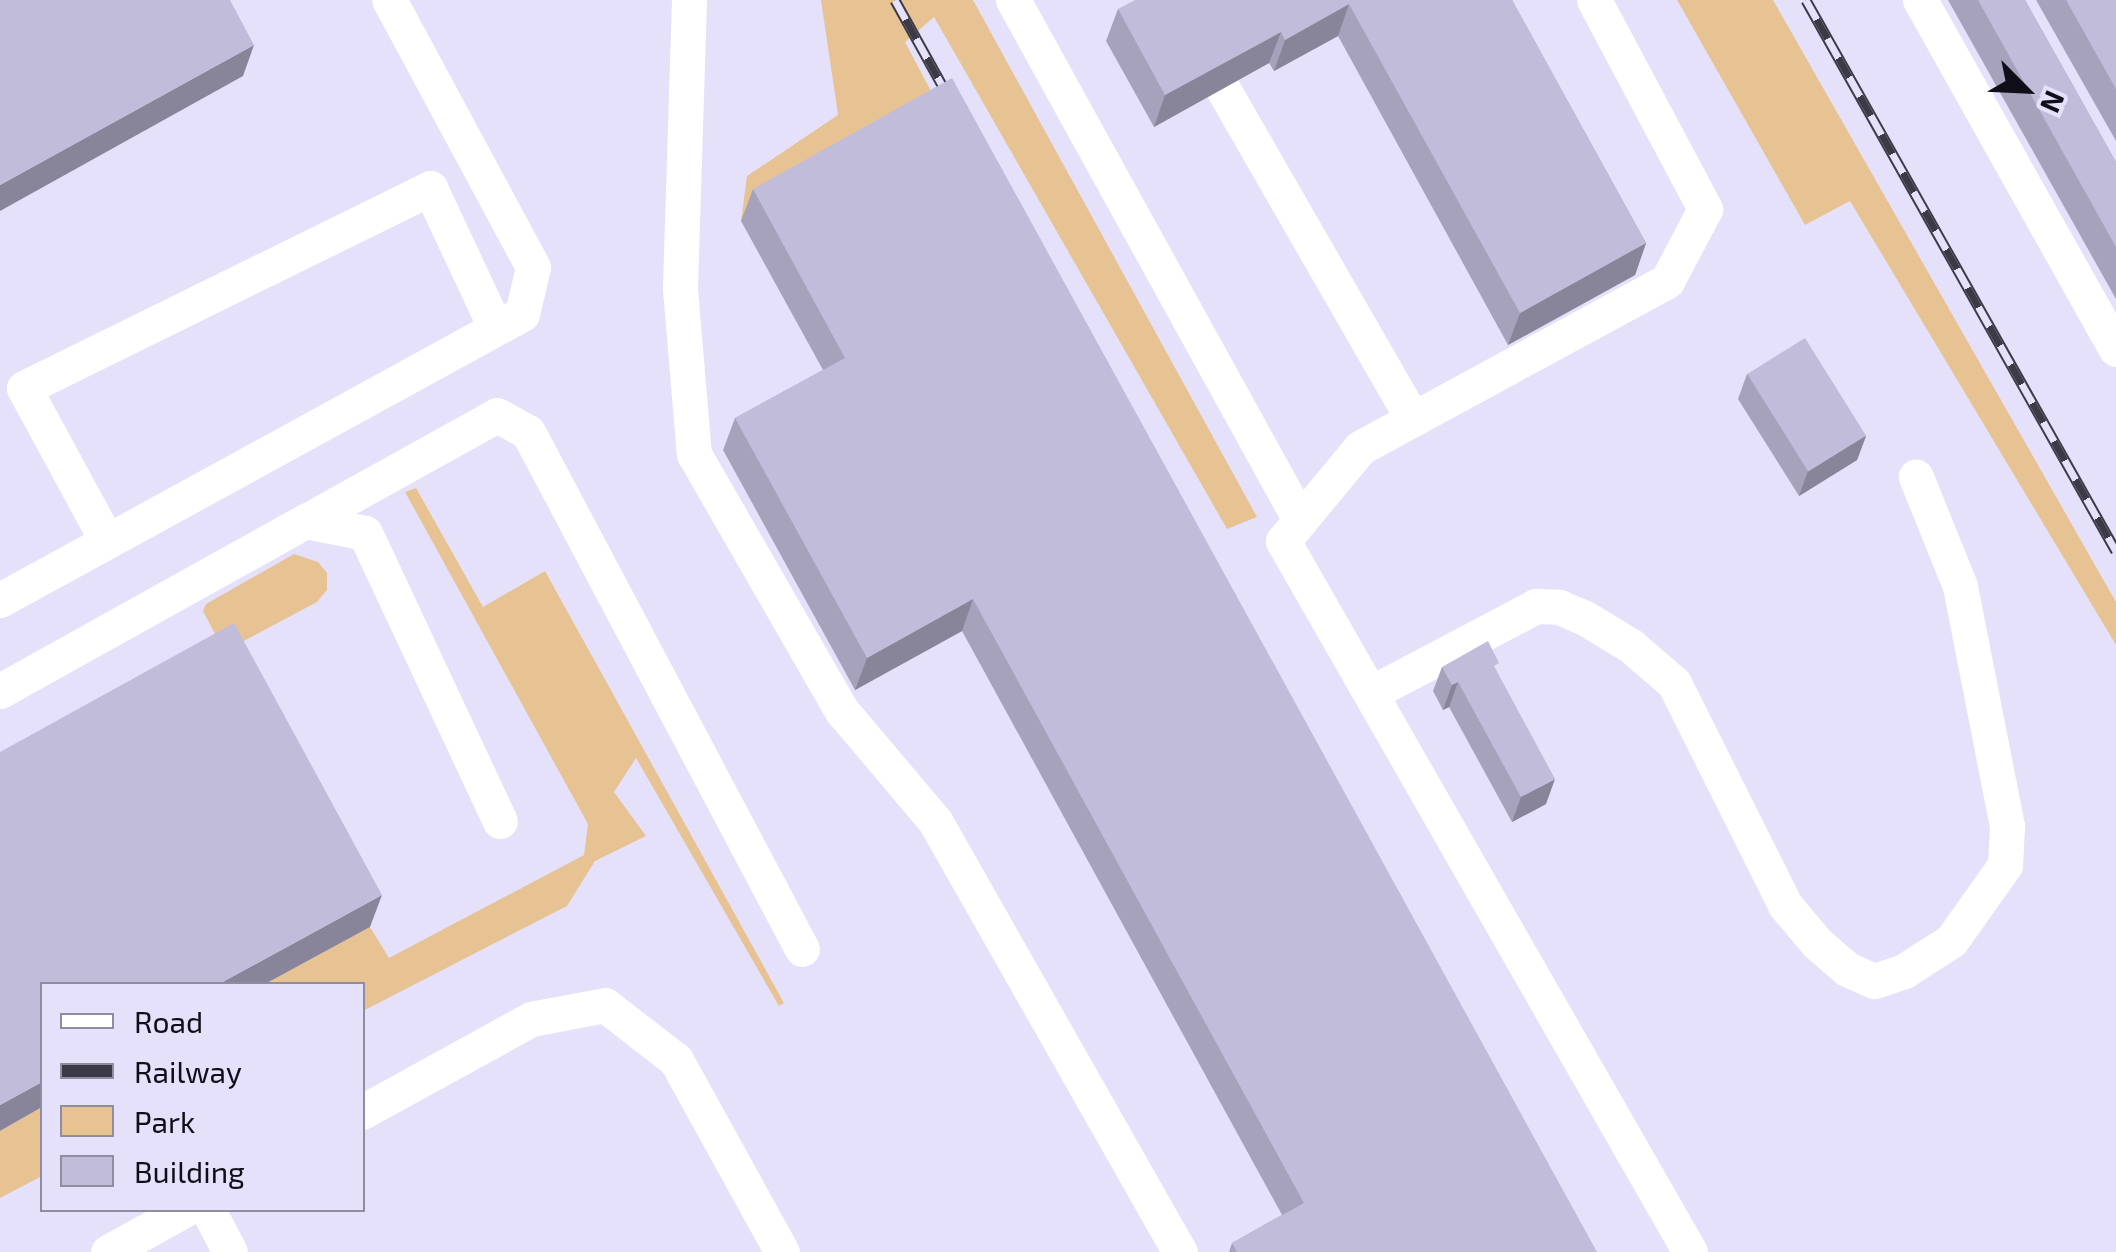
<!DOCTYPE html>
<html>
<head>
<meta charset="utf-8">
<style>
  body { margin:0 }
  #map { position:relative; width:2116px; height:1252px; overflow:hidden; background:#e6e1fb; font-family:"Exo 2",sans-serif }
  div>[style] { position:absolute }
  .green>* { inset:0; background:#e7c394 }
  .minor>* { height:35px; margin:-17.5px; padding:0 17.5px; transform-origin:17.5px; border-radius:17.5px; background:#fff }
  .rail>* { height:11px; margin-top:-5.5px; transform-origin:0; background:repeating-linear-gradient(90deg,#e6e1fb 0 22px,#3c3a47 0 44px); box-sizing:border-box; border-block:2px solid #3c3a47 }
  .wall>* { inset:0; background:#a7a2bc }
  .shaded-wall>* { inset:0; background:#888499 }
  .building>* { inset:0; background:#c2bcdb; transform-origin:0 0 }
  span { translate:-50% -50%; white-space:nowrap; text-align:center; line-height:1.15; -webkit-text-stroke:8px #e6e1fb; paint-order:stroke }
  .legend { position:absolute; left:40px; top:982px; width:325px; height:230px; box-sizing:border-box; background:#e6e1fb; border:2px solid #908da0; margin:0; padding:12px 18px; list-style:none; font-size:30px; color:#100e18 }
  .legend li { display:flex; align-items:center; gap:20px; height:50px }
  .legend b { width:50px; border:2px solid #908da0 }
  .north { position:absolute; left:1976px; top:40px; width:100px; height:100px; -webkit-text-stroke:8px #e6e1fb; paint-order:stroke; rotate:114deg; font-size:28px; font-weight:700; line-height:40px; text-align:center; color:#100e18 }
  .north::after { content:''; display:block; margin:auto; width:35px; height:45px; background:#100e18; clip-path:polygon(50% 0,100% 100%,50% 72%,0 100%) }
</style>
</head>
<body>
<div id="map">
  <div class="green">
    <div style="clip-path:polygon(821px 0,973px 0,1257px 517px,1227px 529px,934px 17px,905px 42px,941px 110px,741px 221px,747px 176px,838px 115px)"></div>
    <div style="clip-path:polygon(1677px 0,1773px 0,2116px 602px,2116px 645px,1850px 201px,1805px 225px)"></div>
    <div style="clip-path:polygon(416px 488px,483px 607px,545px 571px,784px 1003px,779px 1006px,636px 758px,614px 792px,646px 836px,595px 861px,567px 906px,363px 1011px,362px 984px,265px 984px,370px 927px,389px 958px,584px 855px,588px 824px,405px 492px)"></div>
    <div style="clip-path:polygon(294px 554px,318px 562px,327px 573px,327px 590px,317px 602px,242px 642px,216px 636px,203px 611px,206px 604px)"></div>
    <div style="clip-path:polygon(42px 1107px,42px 1176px,0 1198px,0 1131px)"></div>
  </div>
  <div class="minor">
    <div style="left:689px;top:0;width:289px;rotate:91.8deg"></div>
    <div style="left:680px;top:289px;width:166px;rotate:85.2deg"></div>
    <div style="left:694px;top:454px;width:297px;rotate:60.1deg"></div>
    <div style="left:842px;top:711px;width:144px;rotate:49.8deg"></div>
    <div style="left:935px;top:821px;width:496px;rotate:60.4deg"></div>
    <div style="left:1013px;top:0;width:594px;rotate:61.1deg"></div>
    <div style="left:1594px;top:0;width:237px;rotate:62deg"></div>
    <div style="left:1705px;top:209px;width:81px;rotate:117.8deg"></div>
    <div style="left:1667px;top:281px;width:349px;rotate:151.5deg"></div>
    <div style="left:1360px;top:448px;width:121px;rotate:129.6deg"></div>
    <div style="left:1283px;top:541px;width:819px;rotate:60.21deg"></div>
    <div style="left:1920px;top:0;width:400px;rotate:60.7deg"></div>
    <div style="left:1223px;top:89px;width:381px;rotate:60.1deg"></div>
    <div style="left:306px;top:521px;width:218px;rotate:-29deg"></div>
    <div style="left:497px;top:415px;width:35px;rotate:29deg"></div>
    <div style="left:528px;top:432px;width:585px;rotate:62.08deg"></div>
    <div style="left:107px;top:541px;width:174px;rotate:-118.5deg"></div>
    <div style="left:24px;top:388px;width:453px;rotate:-26.2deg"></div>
    <div style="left:430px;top:188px;width:153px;rotate:64.9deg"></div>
    <div style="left:0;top:600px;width:595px;rotate:-28.72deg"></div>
    <div style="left:522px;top:314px;width:48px;rotate:-76.8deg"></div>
    <div style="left:533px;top:267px;width:303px;rotate:-118.3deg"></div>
    <div style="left:0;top:691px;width:350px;rotate:-29.1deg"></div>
    <div style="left:306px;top:521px;width:60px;rotate:11.5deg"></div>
    <div style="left:365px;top:533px;width:318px;rotate:64.9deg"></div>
    <div style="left:1371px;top:693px;width:187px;rotate:-27.8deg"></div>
    <div style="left:1536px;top:606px;width:23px;rotate:2deg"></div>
    <div style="left:1559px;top:607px;width:28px;rotate:23deg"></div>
    <div style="left:1585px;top:618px;width:54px;rotate:31.3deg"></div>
    <div style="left:1631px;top:646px;width:57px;rotate:40.7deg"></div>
    <div style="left:1674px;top:683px;width:248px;rotate:63.4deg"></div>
    <div style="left:1785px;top:905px;width:50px;rotate:49.9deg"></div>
    <div style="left:1817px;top:943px;width:40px;rotate:41deg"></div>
    <div style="left:1847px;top:969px;width:30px;rotate:24deg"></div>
    <div style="left:1874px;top:981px;width:32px;rotate:-18deg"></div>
    <div style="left:1904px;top:971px;width:56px;rotate:-32.6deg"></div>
    <div style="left:1951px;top:941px;width:93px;rotate:-54.6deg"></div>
    <div style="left:2005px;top:865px;width:39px;rotate:-87deg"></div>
    <div style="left:2007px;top:826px;width:245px;rotate:-101.1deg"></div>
    <div style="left:1960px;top:586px;width:118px;rotate:-112deg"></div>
    <div style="left:362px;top:1112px;width:193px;rotate:-28.8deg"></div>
    <div style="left:531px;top:1019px;width:75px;rotate:-10.7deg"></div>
    <div style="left:605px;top:1005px;width:90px;rotate:37.8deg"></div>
    <div style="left:676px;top:1060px;width:219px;rotate:61.1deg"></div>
    <div style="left:208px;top:1210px;width:47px;rotate:62.4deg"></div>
    <div style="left:108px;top:1252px;width:87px;rotate:-28.9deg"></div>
  </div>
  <div class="rail">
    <div style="left:895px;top:0;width:126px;rotate:61deg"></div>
    <div style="left:1806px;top:0;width:632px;rotate:60.64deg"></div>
  </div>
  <div class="wall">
    <div style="clip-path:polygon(1512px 0,1646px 243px,1635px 275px,1508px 345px,1338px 36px,1274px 71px,1269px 63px,1154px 127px,1106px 41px,1118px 9px)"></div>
    <div style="clip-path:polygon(1948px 0,2025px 0,2116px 162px,2116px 299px)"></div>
    <div style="clip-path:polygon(2036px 0,2116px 0,2116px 141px)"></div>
    <div style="clip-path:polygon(753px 189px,1597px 1252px,1229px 1252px,1232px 1243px,1282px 1215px,962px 631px,855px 690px,723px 450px,735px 418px,823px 370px,741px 221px)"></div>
    <div style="clip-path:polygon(1747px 374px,1866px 436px,1857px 460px,1799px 496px,1738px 399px)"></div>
    <div style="clip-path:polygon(1442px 667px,1496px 671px,1546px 804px,1512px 822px,1449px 707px,1443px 710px,1433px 691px)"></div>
  </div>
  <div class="shaded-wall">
    <div style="clip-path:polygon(1349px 4px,1338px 36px,1274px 71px,1285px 40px)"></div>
    <div style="clip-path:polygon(1281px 32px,1269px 63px,1154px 127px,1165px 95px)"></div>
    <div style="clip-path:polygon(254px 45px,243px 76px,0 211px,0 185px)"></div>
    <div style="clip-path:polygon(1646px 243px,1635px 275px,1508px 345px,1520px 313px)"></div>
    <div style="clip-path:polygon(1866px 436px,1857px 460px,1799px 496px,1808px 471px)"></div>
    <div style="clip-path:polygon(973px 599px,962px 631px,855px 690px,867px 658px)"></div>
    <div style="clip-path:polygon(1458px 682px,1449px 707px,1443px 710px,1452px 685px)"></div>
    <div style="clip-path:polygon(1555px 779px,1546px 804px,1512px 822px,1521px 797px)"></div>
    <div style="clip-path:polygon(382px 895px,370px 927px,265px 984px,219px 984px)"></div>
    <div style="clip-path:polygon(42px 1082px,42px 1107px,0 1131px,0 1105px)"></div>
  </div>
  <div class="building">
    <div style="clip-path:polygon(0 0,230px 0,254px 45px,0 185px)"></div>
    <div style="clip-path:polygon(1135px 0,1512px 0,1646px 243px,1520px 313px,1349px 4px,1285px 40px,1281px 32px,1165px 95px,1118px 9px)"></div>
    <div style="clip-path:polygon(1978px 0,2025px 0,2116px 162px,2116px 247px)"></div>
    <div style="clip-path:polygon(2066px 0,2116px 0,2116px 89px)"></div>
    <div style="clip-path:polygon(952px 78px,1597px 1252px,1237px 1252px,1232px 1243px,1304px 1203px,973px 599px,867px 658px,735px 418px,845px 358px,753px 189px)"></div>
    <div style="left:1805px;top:338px;width:115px;height:68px;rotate:58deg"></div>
    <div style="clip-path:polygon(234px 623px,382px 895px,219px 984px,42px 984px,42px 1082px,0 1105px,0 752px)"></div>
    <div style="clip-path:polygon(1488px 641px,1499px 663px,1494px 666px,1555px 779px,1521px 797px,1458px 682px,1452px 685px,1442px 667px)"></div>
  </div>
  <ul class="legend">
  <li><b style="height:12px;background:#fff"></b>Road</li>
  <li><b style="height:12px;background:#3c3a47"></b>Railway</li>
  <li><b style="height:28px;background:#e7c394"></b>Park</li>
  <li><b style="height:28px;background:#c2bcdb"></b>Building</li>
  </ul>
  <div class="north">N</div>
</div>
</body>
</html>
